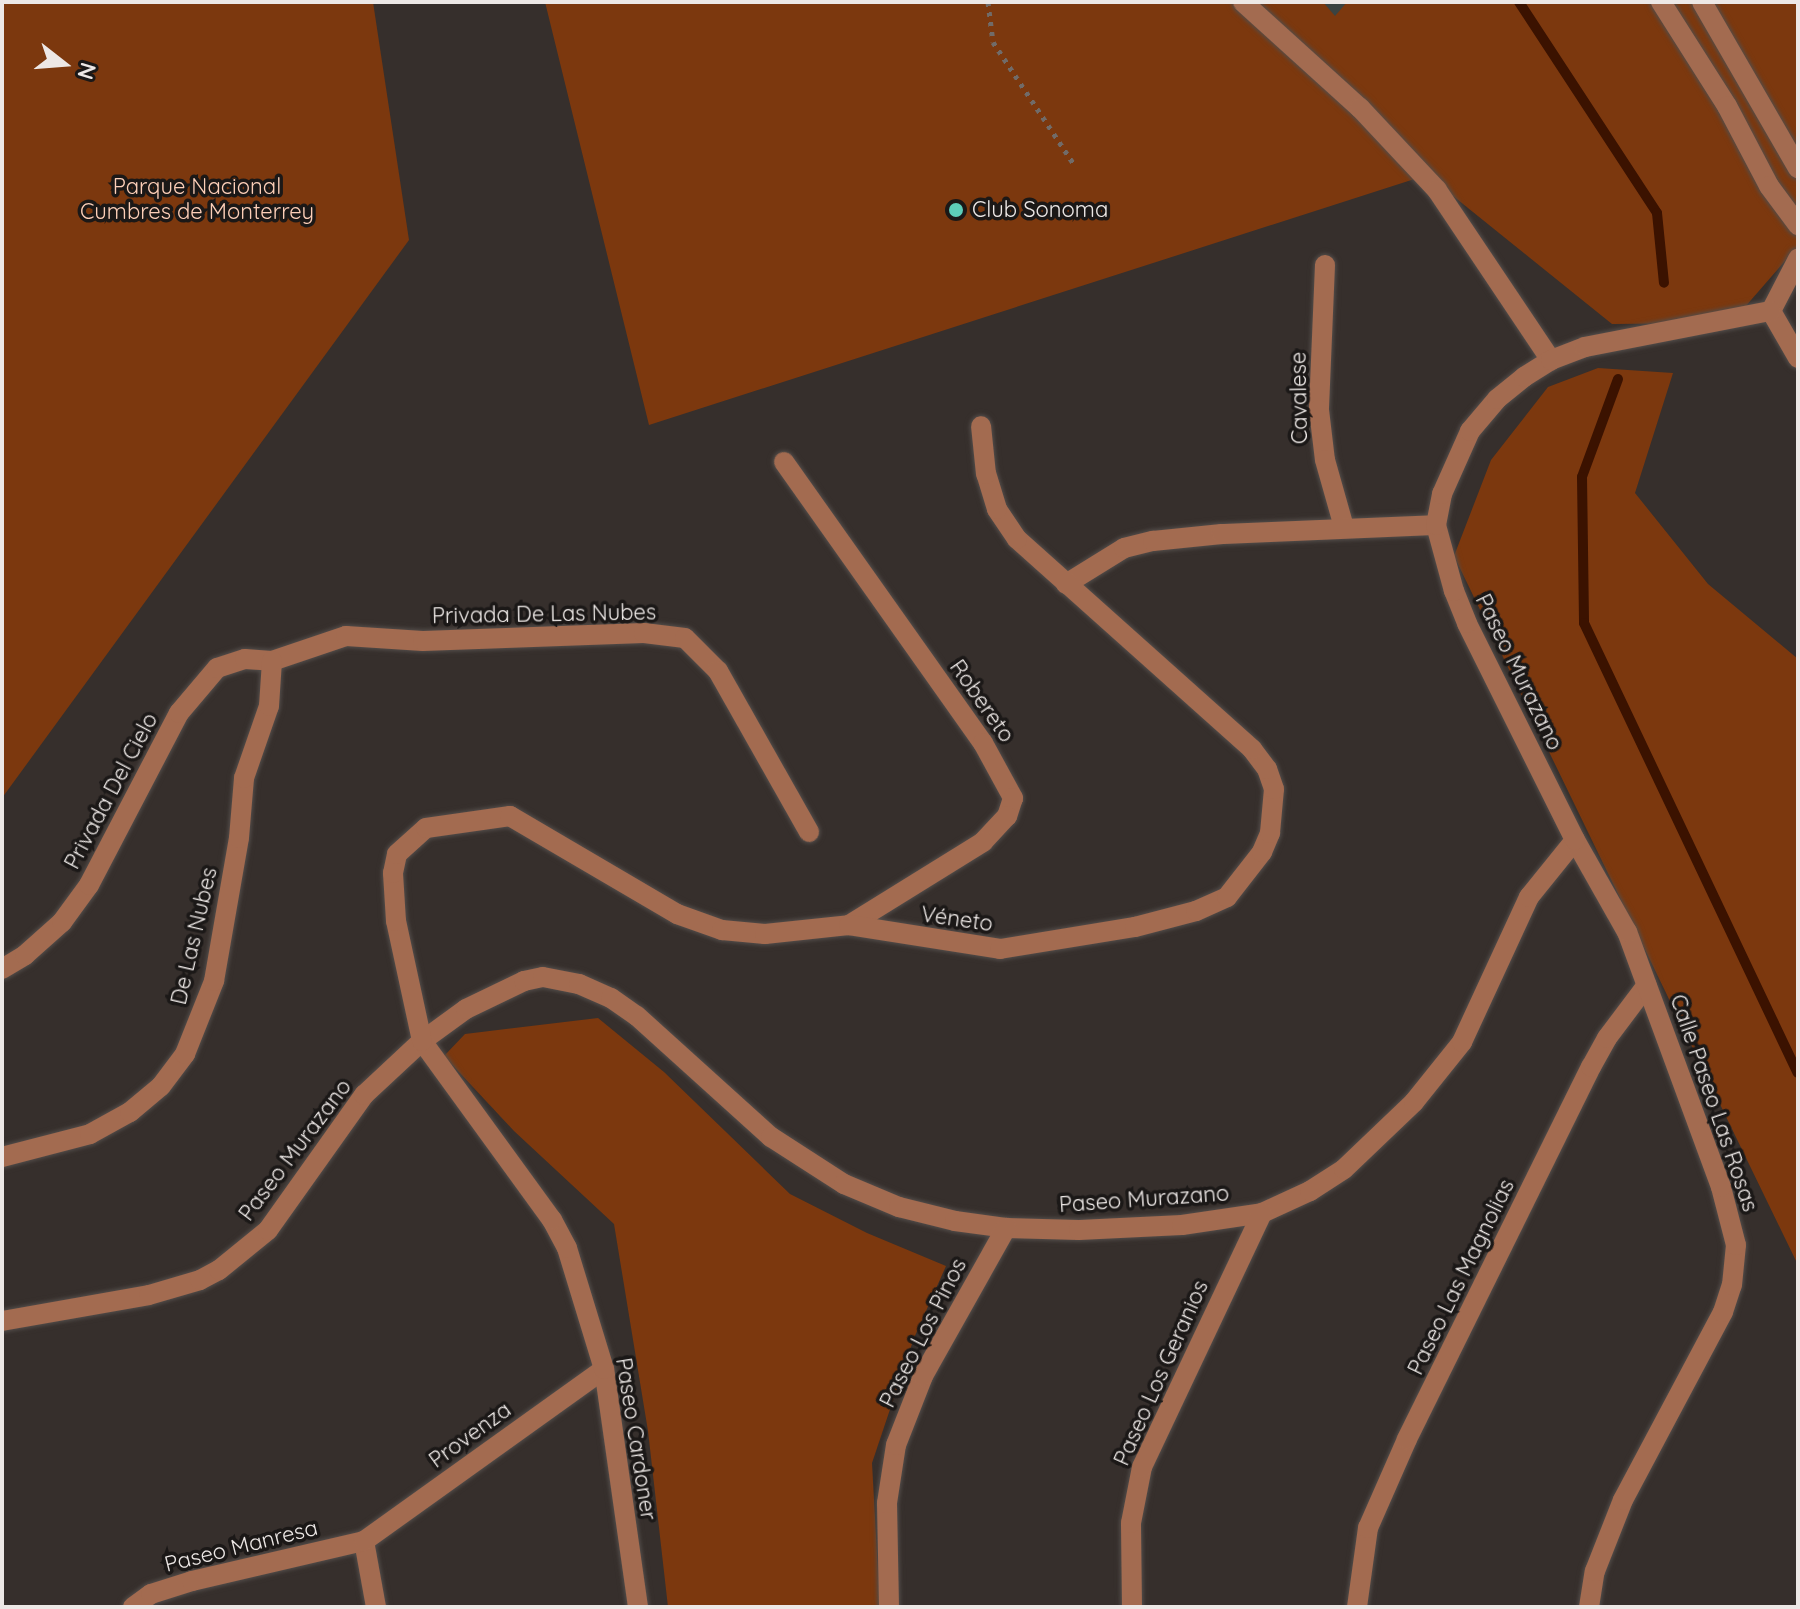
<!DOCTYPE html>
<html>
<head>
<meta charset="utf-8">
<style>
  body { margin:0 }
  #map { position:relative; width:1800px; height:1609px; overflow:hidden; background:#362f2c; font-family:Quicksand,sans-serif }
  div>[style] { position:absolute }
  .green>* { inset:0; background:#7c380e }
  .stream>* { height:10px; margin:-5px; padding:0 5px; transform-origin:5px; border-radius:5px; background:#3b1200 }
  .building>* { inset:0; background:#3b4341 }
  .path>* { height:5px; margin-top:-2.5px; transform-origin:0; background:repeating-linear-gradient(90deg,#716b68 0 4px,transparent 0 10px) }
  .roads { filter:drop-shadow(0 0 2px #534d4a) drop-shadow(0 0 2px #534d4a) }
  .minor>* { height:20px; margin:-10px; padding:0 10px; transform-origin:10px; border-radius:10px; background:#a36b50 }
  .dots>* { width:22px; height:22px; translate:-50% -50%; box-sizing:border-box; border:4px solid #1b1817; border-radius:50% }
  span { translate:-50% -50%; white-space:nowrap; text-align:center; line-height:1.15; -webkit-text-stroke:7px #1b1817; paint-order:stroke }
  .park-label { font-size:22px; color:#fdcfb8 }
  .poi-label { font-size:22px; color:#ede8e6 }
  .left { translate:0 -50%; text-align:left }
  .street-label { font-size:22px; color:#ede8e6 }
  .frame { position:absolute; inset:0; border:4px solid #ede8e6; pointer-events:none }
  .north { position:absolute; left:24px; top:24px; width:80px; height:80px; -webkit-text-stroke:6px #1b1817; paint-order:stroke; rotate:107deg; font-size:22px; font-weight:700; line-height:32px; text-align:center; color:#ede8e6 }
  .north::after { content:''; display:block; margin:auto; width:28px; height:36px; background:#ede8e6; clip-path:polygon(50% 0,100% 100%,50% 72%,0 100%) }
</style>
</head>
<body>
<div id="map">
  <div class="green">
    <div style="clip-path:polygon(2px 2px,373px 2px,409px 240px,2px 798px)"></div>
    <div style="clip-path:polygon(545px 2px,1798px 2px,1798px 246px,1731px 323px,1612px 324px,1427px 175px,649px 425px)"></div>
    <div style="clip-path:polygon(1598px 368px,1673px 373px,1635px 493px,1708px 584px,1798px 659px,1798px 1265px,1454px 556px,1491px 460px,1548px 387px)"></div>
    <div style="clip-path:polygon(598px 1018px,664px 1072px,790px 1194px,867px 1233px,946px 1266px,914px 1338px,872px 1463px,880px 1607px,668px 1607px,648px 1431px,614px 1224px,514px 1131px,444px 1056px,465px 1034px)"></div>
  </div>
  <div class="stream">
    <div style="left:1519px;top:2px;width:252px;rotate:56.8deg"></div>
    <div style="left:1657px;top:213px;width:70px;rotate:84.3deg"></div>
    <div style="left:1618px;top:379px;width:104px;rotate:110.2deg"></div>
    <div style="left:1582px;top:477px;width:146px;rotate:89.2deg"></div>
    <div style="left:1584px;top:623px;width:498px;rotate:64.6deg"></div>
  </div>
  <div class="building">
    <div style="clip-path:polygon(1323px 2px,1347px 2px,1335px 16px)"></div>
  </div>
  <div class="path">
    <div style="left:988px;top:2px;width:40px;rotate:82.9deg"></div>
    <div style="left:993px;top:42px;width:145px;rotate:56.5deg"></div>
  </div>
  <div class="roads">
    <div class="minor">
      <div style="left:1243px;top:2px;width:158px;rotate:42.2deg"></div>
      <div style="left:1360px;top:108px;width:112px;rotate:46.8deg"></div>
      <div style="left:1437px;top:190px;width:205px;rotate:56.2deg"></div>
      <div style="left:1661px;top:2px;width:123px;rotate:57.6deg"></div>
      <div style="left:1727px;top:106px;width:90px;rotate:62.3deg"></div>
      <div style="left:1769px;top:186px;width:49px;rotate:53.4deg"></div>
      <div style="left:1702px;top:2px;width:192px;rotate:60deg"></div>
      <div style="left:1325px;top:265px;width:145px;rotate:92.4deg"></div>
      <div style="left:1319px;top:410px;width:50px;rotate:83.2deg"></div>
      <div style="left:1325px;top:460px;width:70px;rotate:74.2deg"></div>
      <div style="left:1771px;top:311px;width:59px;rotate:-62.6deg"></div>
      <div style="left:1771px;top:311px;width:54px;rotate:60.1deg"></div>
      <div style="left:784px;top:462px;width:344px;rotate:54.7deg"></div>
      <div style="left:983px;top:743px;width:63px;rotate:61.4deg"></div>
      <div style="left:1013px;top:798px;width:19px;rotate:108deg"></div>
      <div style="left:1007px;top:816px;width:35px;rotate:133deg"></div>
      <div style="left:983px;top:842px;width:158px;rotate:148.2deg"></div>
      <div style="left:1066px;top:584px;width:68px;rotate:-31.8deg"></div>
      <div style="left:1124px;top:548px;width:30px;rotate:-14deg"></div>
      <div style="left:1153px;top:541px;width:69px;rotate:-5.8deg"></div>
      <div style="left:1222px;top:534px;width:214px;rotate:-2.4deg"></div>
      <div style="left:2px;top:969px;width:27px;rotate:-31deg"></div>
      <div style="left:25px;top:955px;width:50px;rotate:-41.7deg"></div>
      <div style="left:62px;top:922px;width:46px;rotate:-53.9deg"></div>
      <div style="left:89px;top:885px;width:194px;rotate:-62.4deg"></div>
      <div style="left:179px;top:713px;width:59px;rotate:-49.8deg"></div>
      <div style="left:217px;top:668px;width:29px;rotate:-18deg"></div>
      <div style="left:245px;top:659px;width:27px;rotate:4deg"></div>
      <div style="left:272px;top:661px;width:78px;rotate:-18.7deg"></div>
      <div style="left:346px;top:636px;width:77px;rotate:3.7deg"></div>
      <div style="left:423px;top:641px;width:221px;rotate:-2.1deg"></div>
      <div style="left:644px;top:633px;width:41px;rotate:7deg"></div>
      <div style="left:685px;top:638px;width:47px;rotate:45deg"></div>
      <div style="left:718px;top:671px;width:185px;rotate:60.5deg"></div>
      <div style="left:2px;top:1157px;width:91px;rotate:-14.6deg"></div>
      <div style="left:90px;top:1134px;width:46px;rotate:-28.8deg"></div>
      <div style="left:130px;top:1112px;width:40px;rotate:-40deg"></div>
      <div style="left:161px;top:1086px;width:40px;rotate:-53deg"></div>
      <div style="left:185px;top:1054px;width:79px;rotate:-68.3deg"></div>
      <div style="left:214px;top:981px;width:145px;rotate:-80.1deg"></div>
      <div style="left:239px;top:838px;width:60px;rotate:-85.2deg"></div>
      <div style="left:244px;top:778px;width:76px;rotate:-70.9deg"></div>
      <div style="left:269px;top:706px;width:45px;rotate:-86.2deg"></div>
      <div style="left:2px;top:1321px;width:149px;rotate:-10deg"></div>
      <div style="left:149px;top:1295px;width:53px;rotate:-16.4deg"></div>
      <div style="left:200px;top:1280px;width:21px;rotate:-28deg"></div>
      <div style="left:219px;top:1270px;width:63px;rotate:-39.2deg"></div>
      <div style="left:268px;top:1230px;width:166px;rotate:-54.6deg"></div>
      <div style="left:364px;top:1095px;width:79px;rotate:-43deg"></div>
      <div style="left:422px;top:1041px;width:54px;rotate:-36deg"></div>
      <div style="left:466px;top:1009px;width:64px;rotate:-25.8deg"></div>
      <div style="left:524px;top:981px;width:19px;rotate:-12deg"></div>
      <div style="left:543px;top:977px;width:37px;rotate:11deg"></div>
      <div style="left:579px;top:984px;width:35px;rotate:24deg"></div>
      <div style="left:611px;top:998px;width:32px;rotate:35deg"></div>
      <div style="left:637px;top:1016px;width:181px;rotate:42.1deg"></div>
      <div style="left:771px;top:1137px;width:87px;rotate:32.8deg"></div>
      <div style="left:844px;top:1184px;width:60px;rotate:22.7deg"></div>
      <div style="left:899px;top:1207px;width:58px;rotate:14deg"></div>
      <div style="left:955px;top:1221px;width:51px;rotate:7.8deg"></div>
      <div style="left:1006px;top:1228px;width:73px;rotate:1.6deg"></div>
      <div style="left:1079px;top:1230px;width:103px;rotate:-2.8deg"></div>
      <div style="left:1182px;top:1225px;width:81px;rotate:-8.5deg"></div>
      <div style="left:1262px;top:1213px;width:53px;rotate:-24.6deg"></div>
      <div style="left:1310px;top:1191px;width:40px;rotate:-32.9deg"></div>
      <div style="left:1344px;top:1169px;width:97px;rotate:-43.7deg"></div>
      <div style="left:1414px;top:1102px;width:77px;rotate:-51.3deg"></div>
      <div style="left:1462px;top:1042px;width:160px;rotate:-65.2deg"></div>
      <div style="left:1529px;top:897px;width:73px;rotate:-51.1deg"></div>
      <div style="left:364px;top:1541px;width:67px;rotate:79.7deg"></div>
      <div style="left:133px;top:1607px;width:22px;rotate:-36deg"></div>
      <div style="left:151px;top:1594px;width:43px;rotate:-17.6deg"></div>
      <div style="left:192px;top:1581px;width:177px;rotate:-13.1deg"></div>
      <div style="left:364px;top:1541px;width:295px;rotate:-35.6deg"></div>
      <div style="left:638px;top:1607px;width:240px;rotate:-98.1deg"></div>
      <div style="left:604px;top:1369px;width:127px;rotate:-107deg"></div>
      <div style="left:567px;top:1248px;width:32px;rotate:-118deg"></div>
      <div style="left:552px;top:1220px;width:221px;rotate:-126deg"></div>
      <div style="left:422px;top:1041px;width:123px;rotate:-102.2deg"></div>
      <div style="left:396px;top:921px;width:48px;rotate:-93.6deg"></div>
      <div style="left:393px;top:873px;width:19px;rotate:-78deg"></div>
      <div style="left:397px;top:854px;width:39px;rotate:-42deg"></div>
      <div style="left:426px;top:828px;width:85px;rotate:-8.1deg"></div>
      <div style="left:510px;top:816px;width:194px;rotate:30.4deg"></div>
      <div style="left:677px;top:914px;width:48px;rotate:19.6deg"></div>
      <div style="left:722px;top:930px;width:43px;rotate:5.3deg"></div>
      <div style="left:765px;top:934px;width:84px;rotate:-6.1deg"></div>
      <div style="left:849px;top:925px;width:153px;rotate:9deg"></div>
      <div style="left:1000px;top:949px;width:137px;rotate:-9.3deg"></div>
      <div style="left:1135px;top:927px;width:63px;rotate:-14.7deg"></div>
      <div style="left:1196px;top:911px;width:34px;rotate:-24deg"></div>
      <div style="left:1227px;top:897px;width:57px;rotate:-52.1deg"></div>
      <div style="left:1262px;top:852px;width:21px;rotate:-67deg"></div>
      <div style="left:1270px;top:833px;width:44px;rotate:-84.8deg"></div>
      <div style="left:1274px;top:789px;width:21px;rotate:-109deg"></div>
      <div style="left:1267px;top:769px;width:25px;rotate:-127deg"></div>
      <div style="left:1252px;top:749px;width:315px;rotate:-138.2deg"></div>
      <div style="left:1017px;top:539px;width:36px;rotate:-124deg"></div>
      <div style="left:997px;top:509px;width:37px;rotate:-107deg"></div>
      <div style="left:986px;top:474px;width:48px;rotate:-95.9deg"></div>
      <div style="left:889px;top:1607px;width:104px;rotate:-91.1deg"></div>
      <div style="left:887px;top:1503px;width:59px;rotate:-81.2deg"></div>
      <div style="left:896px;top:1445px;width:74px;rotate:-68.6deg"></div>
      <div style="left:923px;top:1376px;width:170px;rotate:-60.7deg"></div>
      <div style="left:1132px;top:1607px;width:84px;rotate:-90.7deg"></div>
      <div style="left:1131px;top:1523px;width:57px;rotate:-78.9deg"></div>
      <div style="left:1142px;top:1467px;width:281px;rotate:-64.7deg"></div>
      <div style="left:1357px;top:1607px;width:80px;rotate:-82.1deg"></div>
      <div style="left:1368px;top:1528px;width:97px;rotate:-66.3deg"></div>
      <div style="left:1407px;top:1439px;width:415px;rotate:-63.7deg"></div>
      <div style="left:1591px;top:1067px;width:33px;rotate:-61deg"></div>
      <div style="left:1607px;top:1038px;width:66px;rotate:-53deg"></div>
      <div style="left:1589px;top:1607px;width:36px;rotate:-81deg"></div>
      <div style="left:1595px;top:1571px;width:76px;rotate:-68.5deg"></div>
      <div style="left:1623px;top:1500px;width:213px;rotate:-62deg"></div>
      <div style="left:1723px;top:1312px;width:28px;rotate:-72deg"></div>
      <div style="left:1732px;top:1285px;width:40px;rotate:-84.3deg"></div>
      <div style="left:1736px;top:1245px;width:60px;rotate:-104.5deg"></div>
      <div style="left:1721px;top:1187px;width:272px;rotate:-110.2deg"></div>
      <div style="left:1627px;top:932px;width:106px;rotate:-119.5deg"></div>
      <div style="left:1575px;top:840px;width:242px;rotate:-116.5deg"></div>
      <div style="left:1467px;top:623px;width:35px;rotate:-112deg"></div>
      <div style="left:1454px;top:591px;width:68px;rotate:-105.3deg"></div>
      <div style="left:1436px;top:525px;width:32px;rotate:-79deg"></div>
      <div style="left:1442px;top:494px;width:69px;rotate:-66deg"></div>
      <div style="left:1470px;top:431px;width:42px;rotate:-49.8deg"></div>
      <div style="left:1497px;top:399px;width:35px;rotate:-39deg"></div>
      <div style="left:1524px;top:377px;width:32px;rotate:-32deg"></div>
      <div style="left:1551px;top:360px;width:36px;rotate:-21deg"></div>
      <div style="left:1585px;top:347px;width:189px;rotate:-11deg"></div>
    </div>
  </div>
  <div class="dots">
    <div style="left:956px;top:210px;background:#5dceb9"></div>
  </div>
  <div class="park-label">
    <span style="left:197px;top:199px">Parque Nacional<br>Cumbres de Monterrey</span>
  </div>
  <div class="poi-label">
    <span class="left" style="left:972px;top:210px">Club Sonoma</span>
  </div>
  <div class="street-label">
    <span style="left:1299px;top:398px;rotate:-91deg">Cavalese</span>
    <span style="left:544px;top:614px;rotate:-1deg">Privada De Las Nubes</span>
    <span style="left:1519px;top:672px;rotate:64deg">Paseo Murazano</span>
    <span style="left:982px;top:701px;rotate:55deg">Robereto</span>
    <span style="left:111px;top:791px;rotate:-62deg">Privada Del Cielo</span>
    <span style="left:957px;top:919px;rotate:8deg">Véneto</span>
    <span style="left:194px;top:936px;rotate:-77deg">De Las Nubes</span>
    <span style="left:1714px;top:1103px;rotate:71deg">Calle Paseo Las Rosas</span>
    <span style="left:295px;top:1150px;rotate:-53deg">Paseo Murazano</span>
    <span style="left:1144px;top:1199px;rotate:-4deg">Paseo Murazano</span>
    <span style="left:1461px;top:1277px;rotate:-64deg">Paseo Las Magnolias</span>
    <span style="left:923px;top:1333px;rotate:-63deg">Paseo Los Pinos</span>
    <span style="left:1161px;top:1373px;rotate:-66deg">Paseo Los Geranios</span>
    <span style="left:470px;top:1435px;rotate:-36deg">Provenza</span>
    <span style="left:636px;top:1439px;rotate:81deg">Paseo Cardoner</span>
    <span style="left:241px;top:1546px;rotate:-14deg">Paseo Manresa</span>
  </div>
  <div class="frame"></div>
  <div class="north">N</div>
</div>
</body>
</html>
